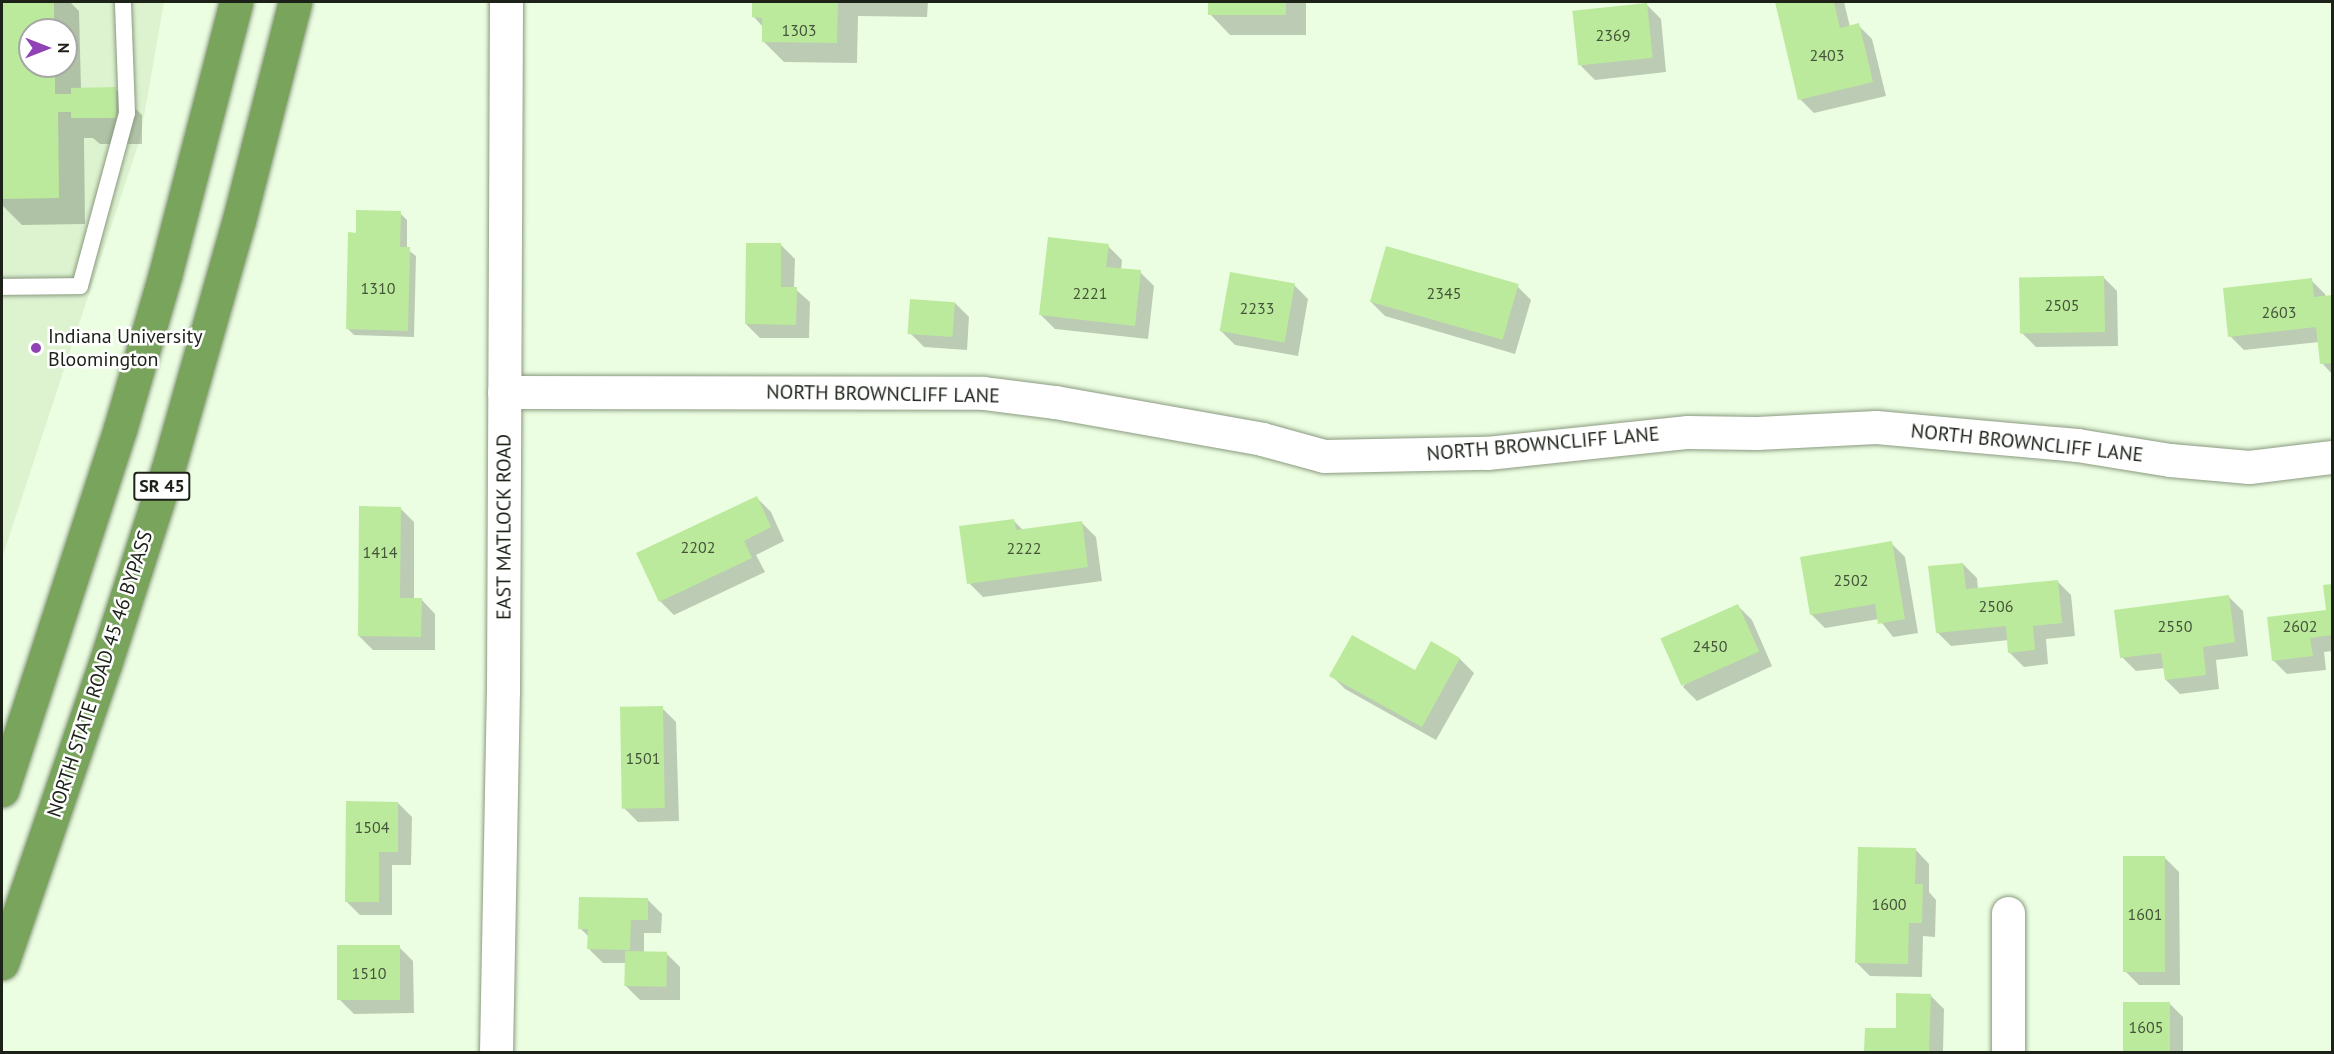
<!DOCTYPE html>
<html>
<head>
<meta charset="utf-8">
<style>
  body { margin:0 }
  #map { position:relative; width:2334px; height:1054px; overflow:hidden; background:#ecfee1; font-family:"PT Sans",sans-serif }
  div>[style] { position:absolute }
  .built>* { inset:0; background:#ddf3d0 }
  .shadow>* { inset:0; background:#0003 }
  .building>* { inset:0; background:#bcea9d; transform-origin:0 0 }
  .roads { filter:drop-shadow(0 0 2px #8a9a80) drop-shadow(0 0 2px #8a9a80) }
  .lane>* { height:16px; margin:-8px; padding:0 8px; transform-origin:8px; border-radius:8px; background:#fff }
  .street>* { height:33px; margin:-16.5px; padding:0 16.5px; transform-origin:16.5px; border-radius:16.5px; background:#fff }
  .highway>* { height:33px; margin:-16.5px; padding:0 16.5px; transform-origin:16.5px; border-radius:16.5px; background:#79a45c }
  .dots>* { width:16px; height:16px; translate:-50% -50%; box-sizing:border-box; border:3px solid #fff; border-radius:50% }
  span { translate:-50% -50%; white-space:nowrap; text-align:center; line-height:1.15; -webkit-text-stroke:5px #fff; paint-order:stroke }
  .number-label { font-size:16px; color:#445439 }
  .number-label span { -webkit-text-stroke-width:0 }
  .shield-label span { padding:2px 4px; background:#fff; border:2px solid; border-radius:4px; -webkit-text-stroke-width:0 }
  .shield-label { font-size:18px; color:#1c2218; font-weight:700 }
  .poi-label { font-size:20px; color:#1c2218 }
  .left { translate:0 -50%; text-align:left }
  .street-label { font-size:20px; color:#1c2218 }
  .frame { position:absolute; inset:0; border:3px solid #1c2218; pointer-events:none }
  .north { position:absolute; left:18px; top:18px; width:60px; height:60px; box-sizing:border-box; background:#fff; border:2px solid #a4a7a3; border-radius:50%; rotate:90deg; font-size:16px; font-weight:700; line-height:24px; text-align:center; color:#1c2218 }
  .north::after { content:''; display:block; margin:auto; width:21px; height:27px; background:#9043b4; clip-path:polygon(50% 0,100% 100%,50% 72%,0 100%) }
</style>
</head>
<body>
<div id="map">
  <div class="built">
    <div style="clip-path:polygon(evenodd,2px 2px,164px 2px,140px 139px,2px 558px,2px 2px,30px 30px,66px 30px,66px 66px,30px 66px,30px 30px)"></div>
  </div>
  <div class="shadow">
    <div style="clip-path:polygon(evenodd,2px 2px,70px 2px,79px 11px,81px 89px,115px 89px,142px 115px,142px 144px,100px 144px,93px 138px,84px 138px,85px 224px,22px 225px,2px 205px,2px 2px,30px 30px,66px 30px,66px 66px,30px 66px,30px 30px)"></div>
    <div style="clip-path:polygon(754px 2px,928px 2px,927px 17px,858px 16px,857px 63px,784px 62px,763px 41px,763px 27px,753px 16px)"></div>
    <div style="clip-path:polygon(1210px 2px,1306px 2px,1306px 35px,1230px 35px,1210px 14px)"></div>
    <div style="clip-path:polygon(1776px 2px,1844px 2px,1850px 27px,1858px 25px,1872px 39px,1886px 96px,1814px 113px,1800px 99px)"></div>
    <div style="clip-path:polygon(1647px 5px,1661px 19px,1666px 72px,1595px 80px,1581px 66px)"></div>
    <div style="clip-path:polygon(400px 213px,407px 220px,407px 249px,416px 256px,414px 337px,354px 335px,348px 329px,357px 234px)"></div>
    <div style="clip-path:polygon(781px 245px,795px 259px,794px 288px,810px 302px,809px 338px,760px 338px,746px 324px)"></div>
    <div style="clip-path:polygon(1108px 246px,1122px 260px,1121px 270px,1140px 272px,1154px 286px,1148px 339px,1055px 329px,1041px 315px)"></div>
    <div style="clip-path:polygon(2103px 277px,2117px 291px,2118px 346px,2036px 347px,2022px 333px)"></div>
    <div style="clip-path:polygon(2311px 280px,2325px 294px,2326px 298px,2332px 297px,2332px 374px,2322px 363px,2319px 342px,2244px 350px,2230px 336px)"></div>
    <div style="clip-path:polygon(1294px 285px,1308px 299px,1298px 356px,1235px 345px,1221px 331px)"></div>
    <div style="clip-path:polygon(1517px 286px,1531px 300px,1515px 354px,1385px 316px,1371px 302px)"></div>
    <div style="clip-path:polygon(955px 303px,969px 317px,967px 350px,924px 347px,910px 333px)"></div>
    <div style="clip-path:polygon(757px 498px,771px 512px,784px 541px,756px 555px,765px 572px,674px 615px,660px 601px)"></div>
    <div style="clip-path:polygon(400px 508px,414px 522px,414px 599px,421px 599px,435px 614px,435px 650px,373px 650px,359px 636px)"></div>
    <div style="clip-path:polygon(1013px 520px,1023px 530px,1082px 523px,1096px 537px,1102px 581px,983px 597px,969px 583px)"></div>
    <div style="clip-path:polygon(1891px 543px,1905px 557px,1918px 633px,1893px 637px,1879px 619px,1825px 628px,1811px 614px)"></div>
    <div style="clip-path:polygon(1963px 564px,1977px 578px,1978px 589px,2057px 581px,2071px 595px,2075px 636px,2046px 639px,2048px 664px,2024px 667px,2010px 653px,2009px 640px,1951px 646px,1937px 632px)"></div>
    <div style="clip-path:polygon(2332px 585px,2332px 651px,2324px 652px,2326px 670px,2287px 674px,2273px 660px,2327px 611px,2325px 586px)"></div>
    <div style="clip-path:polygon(2229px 597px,2243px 611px,2248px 656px,2216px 660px,2219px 689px,2180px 694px,2166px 680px,2165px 668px,2136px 671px,2122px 657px)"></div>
    <div style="clip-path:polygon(1738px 606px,1752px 620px,1772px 666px,1697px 701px,1683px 687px)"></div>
    <div style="clip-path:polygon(1432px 644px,1460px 659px,1474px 673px,1436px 740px,1345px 689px,1331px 675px,1416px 672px)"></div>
    <div style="clip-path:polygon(662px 708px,676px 722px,679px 821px,638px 822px,624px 808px)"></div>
    <div style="clip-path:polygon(398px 803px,412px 817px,411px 865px,392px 865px,392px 915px,360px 915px,346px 901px)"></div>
    <div style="clip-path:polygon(1915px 849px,1929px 864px,1929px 892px,1936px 900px,1935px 937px,1923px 936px,1922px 977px,1870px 976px,1856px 962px)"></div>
    <div style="clip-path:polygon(2165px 858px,2179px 872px,2180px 985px,2139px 985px,2125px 971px)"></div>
    <div style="clip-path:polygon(648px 900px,662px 914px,661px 933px,644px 933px,644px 953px,666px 953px,680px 967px,680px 1000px,640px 1000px,626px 986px,626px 963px,603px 963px,589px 949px,589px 937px,580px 928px)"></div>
    <div style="clip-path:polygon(399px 947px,413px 961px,414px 1013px,354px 1014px,340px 1000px)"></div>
    <div style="clip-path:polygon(1930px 995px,1944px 1009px,1943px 1052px,1866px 1052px,1866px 1029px,1897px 1030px)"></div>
    <div style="clip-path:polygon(2169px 1003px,2183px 1017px,2183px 1052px,2125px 1052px,2124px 1004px)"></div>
  </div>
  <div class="building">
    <div style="clip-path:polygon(2px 2px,54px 2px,54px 30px,30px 30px,30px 66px,55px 66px,55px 94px,71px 94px,71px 88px,116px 87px,116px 118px,71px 118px,71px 112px,58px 112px,59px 198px,2px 199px)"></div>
    <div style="clip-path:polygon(752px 2px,838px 2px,837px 43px,762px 42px,762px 18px,752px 17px)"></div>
    <div style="left:1208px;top:2px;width:78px;height:13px"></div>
    <div style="clip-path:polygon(1775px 2px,1834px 2px,1840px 28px,1859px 23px,1873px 82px,1798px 100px)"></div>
    <div style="left:1647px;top:3px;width:55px;height:75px;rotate:84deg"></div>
    <div style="clip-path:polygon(356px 210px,401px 211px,400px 247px,410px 247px,408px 331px,346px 329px,348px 232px,356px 233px)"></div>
    <div style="clip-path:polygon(1048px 237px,1109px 244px,1106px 267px,1141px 270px,1135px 326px,1039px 315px)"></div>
    <div style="clip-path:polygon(746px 243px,781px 243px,781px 287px,797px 287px,796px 325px,745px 324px)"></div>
    <div style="left:1386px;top:246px;width:138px;height:58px;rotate:16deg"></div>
    <div style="left:1230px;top:272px;width:66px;height:60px;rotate:10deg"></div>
    <div style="left:2104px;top:276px;width:56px;height:85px;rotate:89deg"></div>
    <div style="clip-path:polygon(2312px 278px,2314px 297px,2332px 295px,2332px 363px,2320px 364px,2316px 327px,2228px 337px,2223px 288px)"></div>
    <div style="left:910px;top:299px;width:45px;height:35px;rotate:4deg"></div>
    <div style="clip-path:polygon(757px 496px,771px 527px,744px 541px,752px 558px,659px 602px,636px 553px)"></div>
    <div style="clip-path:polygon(359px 506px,401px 507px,400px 598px,422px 598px,421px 637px,358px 636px)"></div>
    <div style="clip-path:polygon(1014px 519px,1016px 530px,1082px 521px,1088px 567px,967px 584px,959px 526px)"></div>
    <div style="clip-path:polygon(1892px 541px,1905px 619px,1878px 624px,1875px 604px,1810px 615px,1800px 557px)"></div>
    <div style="clip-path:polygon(1963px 563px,1966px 589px,2058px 580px,2062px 623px,2033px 626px,2035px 650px,2008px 653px,2006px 626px,1936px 633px,1928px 566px)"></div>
    <div style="clip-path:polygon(2332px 584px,2332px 635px,2310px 638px,2313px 656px,2272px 661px,2267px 617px,2326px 610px,2323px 585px)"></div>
    <div style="clip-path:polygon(2229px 595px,2235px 642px,2203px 647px,2206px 675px,2165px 680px,2161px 653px,2120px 658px,2114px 610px)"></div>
    <div style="left:1738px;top:604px;width:52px;height:85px;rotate:66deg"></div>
    <div style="clip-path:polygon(1352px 635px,1415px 670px,1431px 641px,1460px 658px,1422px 727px,1329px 676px)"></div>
    <div style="left:663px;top:706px;width:102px;height:43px;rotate:89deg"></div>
    <div style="clip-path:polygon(346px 801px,398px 802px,398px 852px,379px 852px,379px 902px,345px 902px)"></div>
    <div style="clip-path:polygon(1858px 847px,1916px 848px,1915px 884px,1923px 884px,1922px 923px,1909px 923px,1908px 964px,1855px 963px)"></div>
    <div style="left:2165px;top:856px;width:116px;height:42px;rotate:90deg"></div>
    <div style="clip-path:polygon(579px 897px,648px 898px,648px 920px,631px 920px,630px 950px,587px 949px,588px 929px,578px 929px)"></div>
    <div style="left:400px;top:945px;width:55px;height:63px;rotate:90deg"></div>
    <div style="left:625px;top:951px;width:42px;height:35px;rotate:1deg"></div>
    <div style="clip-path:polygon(1896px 993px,1931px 994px,1929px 1052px,1864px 1052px,1865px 1028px,1896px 1028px)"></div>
    <div style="left:2123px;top:1002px;width:47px;height:50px"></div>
  </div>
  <div class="roads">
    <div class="lane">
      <div style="left:2px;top:287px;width:78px;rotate:-0.7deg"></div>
      <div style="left:80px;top:286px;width:179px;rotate:-74.8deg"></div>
      <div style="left:127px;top:113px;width:111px;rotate:-92.1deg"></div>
    </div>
    <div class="street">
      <div style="left:504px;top:392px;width:479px;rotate:0.1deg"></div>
      <div style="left:983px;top:393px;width:73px;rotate:7.1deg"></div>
      <div style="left:1055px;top:402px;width:210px;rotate:10.1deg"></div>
      <div style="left:1262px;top:439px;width:64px;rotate:15.3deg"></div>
      <div style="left:1324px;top:456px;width:163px;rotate:-1.1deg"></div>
      <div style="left:1487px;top:453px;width:202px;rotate:-6deg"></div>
      <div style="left:1688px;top:432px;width:69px;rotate:0.8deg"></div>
      <div style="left:1757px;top:433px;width:119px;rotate:-2.9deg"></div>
      <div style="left:1876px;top:427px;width:202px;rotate:5.1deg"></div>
      <div style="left:2077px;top:445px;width:94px;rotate:9.2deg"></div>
      <div style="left:2170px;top:460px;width:79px;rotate:5.1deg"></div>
      <div style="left:2249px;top:467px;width:84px;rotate:-6.9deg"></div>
      <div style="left:496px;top:1052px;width:360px;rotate:-88.9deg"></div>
      <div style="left:503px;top:692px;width:690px;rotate:-89.75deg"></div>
      <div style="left:2008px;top:1052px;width:139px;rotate:-90deg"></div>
    </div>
    <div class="highway">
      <div style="left:2px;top:790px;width:380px;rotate:-71.9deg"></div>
      <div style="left:120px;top:429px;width:160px;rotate:-73.7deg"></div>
      <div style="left:165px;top:275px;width:282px;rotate:-75.4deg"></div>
      <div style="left:2px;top:963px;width:316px;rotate:-71deg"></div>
      <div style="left:105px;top:664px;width:205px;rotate:-72.1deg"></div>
      <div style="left:168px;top:469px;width:259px;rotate:-74.1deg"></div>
      <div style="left:239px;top:220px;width:225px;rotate:-75.6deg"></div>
    </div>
  </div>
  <div class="dots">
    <div style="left:36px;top:348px;background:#9043b4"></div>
  </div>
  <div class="number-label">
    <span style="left:799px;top:30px">1303</span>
    <span style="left:1613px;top:35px">2369</span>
    <span style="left:1827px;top:55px">2403</span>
    <span style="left:378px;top:288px">1310</span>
    <span style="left:1090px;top:293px">2221</span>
    <span style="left:1444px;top:293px">2345</span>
    <span style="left:2062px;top:305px">2505</span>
    <span style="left:1257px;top:308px">2233</span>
    <span style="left:2279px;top:312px">2603</span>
    <span style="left:698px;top:547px">2202</span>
    <span style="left:1024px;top:548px">2222</span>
    <span style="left:380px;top:552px">1414</span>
    <span style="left:1851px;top:580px">2502</span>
    <span style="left:1996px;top:606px">2506</span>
    <span style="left:2175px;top:626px">2550</span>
    <span style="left:2300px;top:626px">2602</span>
    <span style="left:1710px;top:646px">2450</span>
    <span style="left:643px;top:758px">1501</span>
    <span style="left:372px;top:827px">1504</span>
    <span style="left:1889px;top:904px">1600</span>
    <span style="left:2145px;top:914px">1601</span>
    <span style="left:369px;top:973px">1510</span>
    <span style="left:2146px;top:1027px">1605</span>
  </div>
  <div class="shield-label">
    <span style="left:162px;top:486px">SR 45</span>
  </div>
  <div class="poi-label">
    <span class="left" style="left:48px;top:348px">Indiana University<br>Bloomington</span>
  </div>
  <div class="street-label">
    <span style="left:883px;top:394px;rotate:1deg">NORTH BROWNCLIFF LANE</span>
    <span style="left:2027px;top:443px;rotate:6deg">NORTH BROWNCLIFF LANE</span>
    <span style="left:1543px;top:444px;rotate:-5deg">NORTH BROWNCLIFF LANE</span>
    <span style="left:504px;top:527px;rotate:-90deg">EAST MATLOCK ROAD</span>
    <span style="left:100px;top:674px;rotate:-72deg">NORTH STATE ROAD 45 46 BYPASS</span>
  </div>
  <div class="frame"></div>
  <div class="north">N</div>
</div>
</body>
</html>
